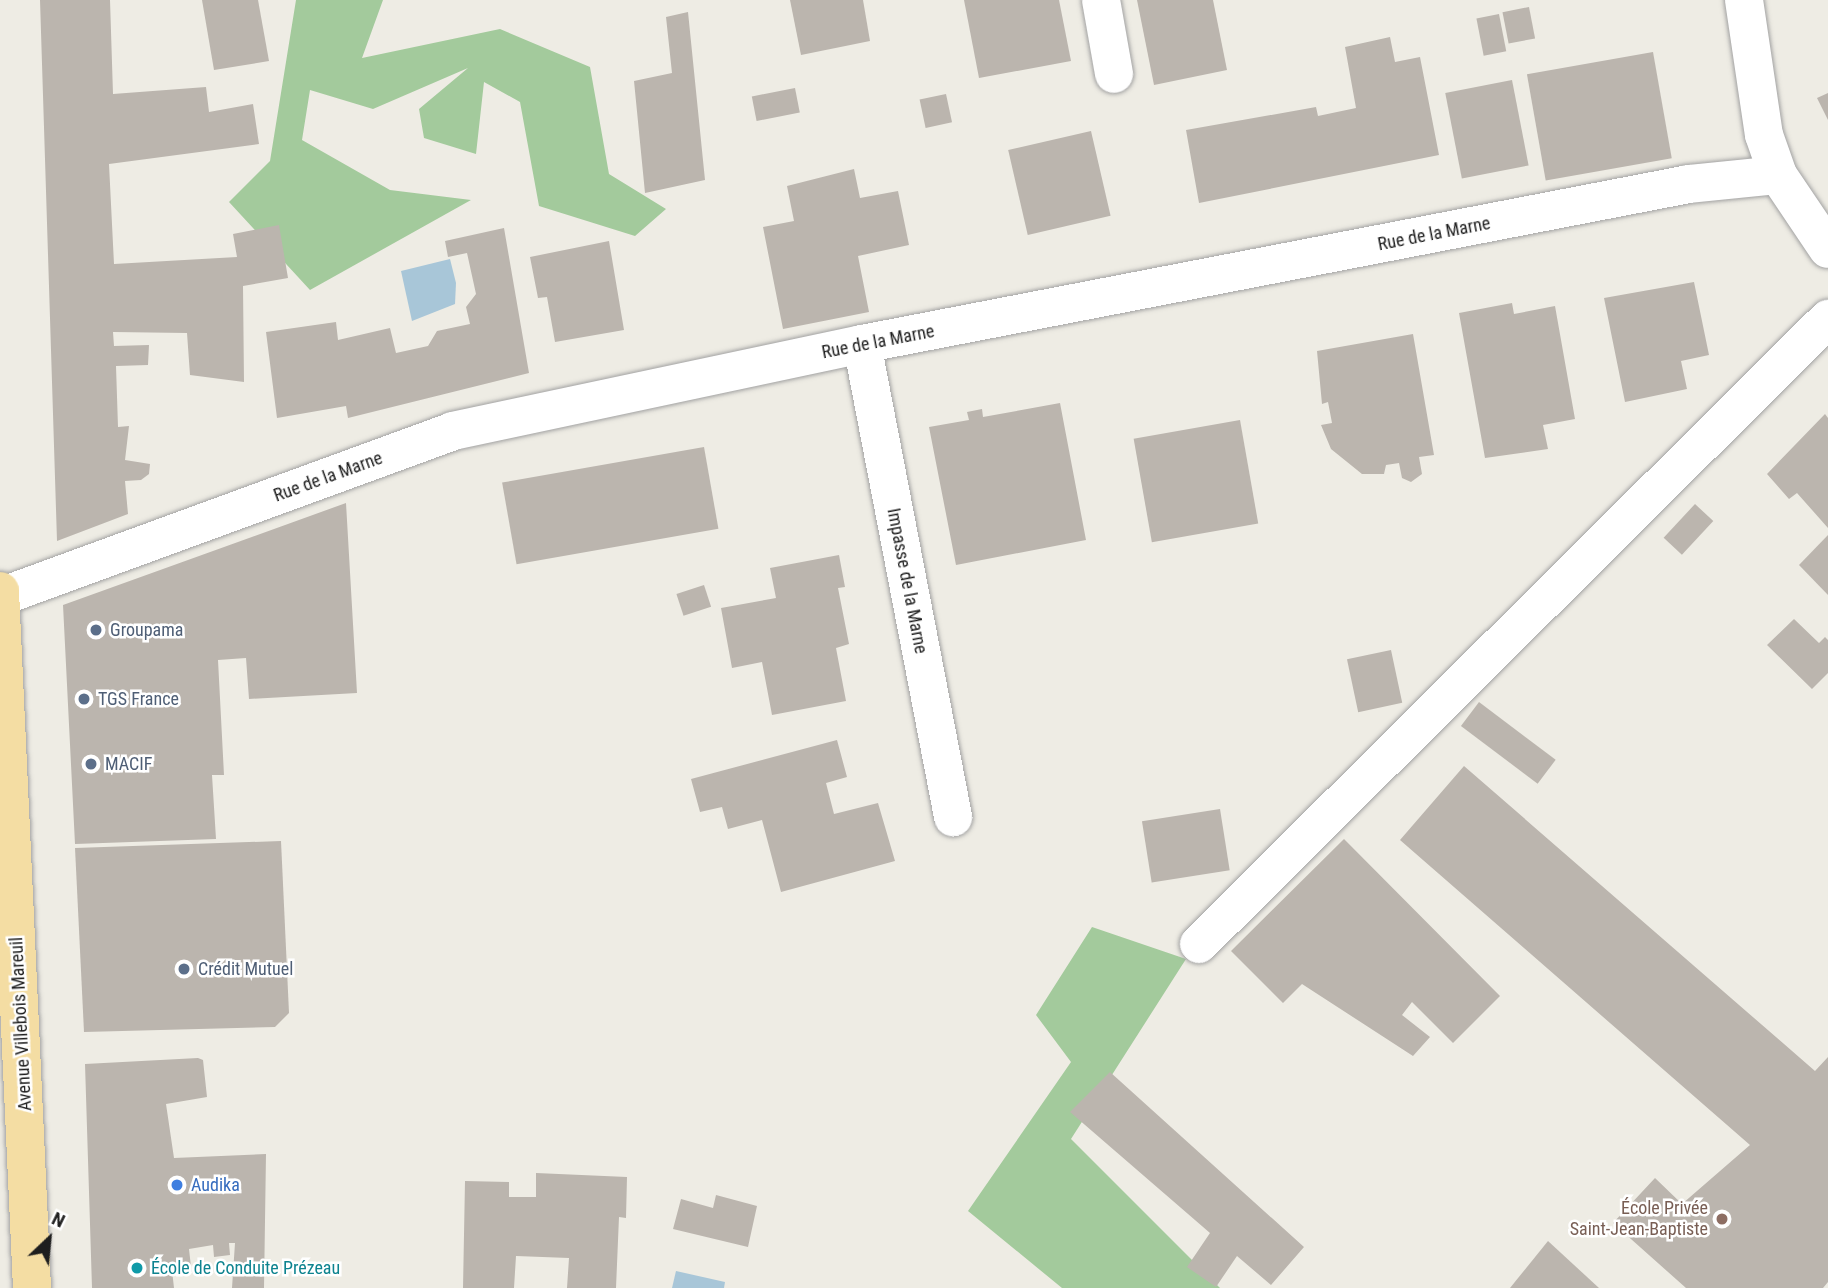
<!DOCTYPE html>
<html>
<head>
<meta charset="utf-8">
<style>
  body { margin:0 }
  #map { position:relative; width:1828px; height:1288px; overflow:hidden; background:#eeece4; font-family:"Roboto Condensed",sans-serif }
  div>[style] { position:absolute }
  .forest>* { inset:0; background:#a3ca9c }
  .water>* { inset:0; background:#a8c6d8 }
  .building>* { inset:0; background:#bbb5ae; transform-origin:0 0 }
  .roads { filter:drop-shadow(0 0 2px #a2a2a2) drop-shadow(0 0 2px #a2a2a2) }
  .minor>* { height:38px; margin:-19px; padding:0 19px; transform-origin:19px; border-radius:19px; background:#fff }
  .major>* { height:38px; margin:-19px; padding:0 19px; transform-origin:19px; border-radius:19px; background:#f4dda3 }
  .dots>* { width:19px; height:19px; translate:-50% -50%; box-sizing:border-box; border:4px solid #fff; border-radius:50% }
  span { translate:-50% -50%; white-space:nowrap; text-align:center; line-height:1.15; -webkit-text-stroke:5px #fff; paint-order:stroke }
  .street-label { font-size:18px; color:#1e1e1e }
  .service-label { font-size:18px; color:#4e5e75 }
  .left { translate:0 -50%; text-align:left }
  .shop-label { font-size:18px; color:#366cbe }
  .education-label { font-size:18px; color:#785e54 }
  .right { translate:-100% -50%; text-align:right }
  .culture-label { font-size:18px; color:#0d838f }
  .north { position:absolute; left:14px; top:1204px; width:70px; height:70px; -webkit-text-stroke:5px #fff; paint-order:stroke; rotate:26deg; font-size:19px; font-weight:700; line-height:28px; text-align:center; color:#1e1e1e }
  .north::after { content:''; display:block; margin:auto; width:24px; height:32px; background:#1e1e1e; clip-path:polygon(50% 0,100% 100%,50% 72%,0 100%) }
</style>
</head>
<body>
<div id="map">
  <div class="forest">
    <div style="clip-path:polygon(296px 0,383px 0,362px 58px,500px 29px,590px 67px,609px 174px,666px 209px,635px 236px,539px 206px,520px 102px,484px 82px,476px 154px,424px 138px,419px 109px,468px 68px,373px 109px,310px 90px,302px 140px,390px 190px,471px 200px,310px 290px,229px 202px,270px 161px)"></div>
    <div style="clip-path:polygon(1092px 927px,1186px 959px,1071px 1139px,1220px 1288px,1062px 1288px,968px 1211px,1071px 1062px,1036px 1015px)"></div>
  </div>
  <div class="water">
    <div style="clip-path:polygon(450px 259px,456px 283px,455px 304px,412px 321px,401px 271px)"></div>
    <div style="clip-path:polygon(676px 1271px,725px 1282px,724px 1288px,672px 1288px)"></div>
  </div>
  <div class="building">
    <div style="clip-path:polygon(40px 0,110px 0,113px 94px,206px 87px,209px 112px,253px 104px,259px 144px,109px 164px,114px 264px,237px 257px,233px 234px,279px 225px,288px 278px,243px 286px,244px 382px,190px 375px,187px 333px,113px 332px,114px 346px,149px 345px,148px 365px,116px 366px,118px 427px,129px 426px,125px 460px,150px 464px,149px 474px,141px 480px,125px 481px,128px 514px,57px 541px)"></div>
    <div style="clip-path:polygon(202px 0,258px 0,269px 61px,214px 70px)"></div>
    <div style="clip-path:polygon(790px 0,863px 0,870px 41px,801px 55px)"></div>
    <div style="clip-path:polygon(964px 0,1059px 0,1071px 61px,979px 78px)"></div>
    <div style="clip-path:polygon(1137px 0,1213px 0,1227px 70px,1154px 85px)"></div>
    <div style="left:1529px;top:7px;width:32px;height:27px;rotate:79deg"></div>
    <div style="clip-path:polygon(688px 12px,705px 180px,645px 193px,634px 81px,672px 73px,666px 17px)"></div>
    <div style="left:1499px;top:14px;width:38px;height:23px;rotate:79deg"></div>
    <div style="clip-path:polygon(1390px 37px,1395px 62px,1420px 57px,1439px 155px,1199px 203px,1186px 130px,1316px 107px,1318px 116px,1356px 108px,1345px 47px)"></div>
    <div style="left:1653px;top:52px;width:108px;height:128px;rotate:80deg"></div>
    <div style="left:1512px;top:80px;width:87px;height:68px;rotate:79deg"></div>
    <div style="left:795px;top:88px;width:25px;height:44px;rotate:79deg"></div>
    <div style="clip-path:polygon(1828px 93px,1828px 120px,1817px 98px)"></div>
    <div style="left:946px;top:94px;width:29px;height:27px;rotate:78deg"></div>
    <div style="left:1091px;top:131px;width:87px;height:85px;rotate:77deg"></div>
    <div style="clip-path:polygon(854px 169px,860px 198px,898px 191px,909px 245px,858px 256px,869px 312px,783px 329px,763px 227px,794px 221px,787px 186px)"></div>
    <div style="clip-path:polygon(504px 228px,529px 373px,348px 418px,346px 406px,277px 418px,266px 332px,336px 322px,338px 340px,390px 328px,396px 353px,428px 346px,437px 331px,470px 324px,466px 307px,476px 294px,467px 253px,448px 257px,445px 241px)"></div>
    <div style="clip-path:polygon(609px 241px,624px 330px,555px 342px,547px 297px,538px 298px,530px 257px)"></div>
    <div style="clip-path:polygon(1694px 282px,1709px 355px,1681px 361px,1687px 389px,1625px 402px,1604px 298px)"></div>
    <div style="clip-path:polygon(1512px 303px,1514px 314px,1555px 306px,1575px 419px,1543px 425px,1548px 449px,1485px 458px,1459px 313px)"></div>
    <div style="clip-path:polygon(1413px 334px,1434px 455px,1419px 457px,1422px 474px,1411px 482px,1402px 478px,1399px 463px,1386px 465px,1384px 474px,1362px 474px,1331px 449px,1321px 425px,1332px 423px,1328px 402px,1322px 404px,1317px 351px)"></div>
    <div style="clip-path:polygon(1060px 403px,1086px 540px,956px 565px,929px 427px,969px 420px,967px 412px,982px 409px,983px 417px)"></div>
    <div style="clip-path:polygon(1825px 414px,1828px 418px,1828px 528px,1797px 493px,1789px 499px,1767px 474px)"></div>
    <div style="left:1240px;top:420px;width:105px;height:108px;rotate:80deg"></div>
    <div style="left:704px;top:447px;width:83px;height:205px;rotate:80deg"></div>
    <div style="clip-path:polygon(346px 503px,357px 693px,249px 699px,246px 658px,218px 660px,224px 775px,212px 775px,216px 839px,75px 844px,63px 605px)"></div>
    <div style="left:1695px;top:504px;width:25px;height:46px;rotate:43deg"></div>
    <div style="clip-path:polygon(1828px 535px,1828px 595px,1799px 565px)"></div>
    <div style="clip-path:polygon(839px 555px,845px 587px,838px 588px,849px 644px,836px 648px,846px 701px,772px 715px,762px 662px,732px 668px,721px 608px,776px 598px,770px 568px)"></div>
    <div style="left:704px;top:585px;width:23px;height:29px;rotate:72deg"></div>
    <div style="clip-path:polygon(1794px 619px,1819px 643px,1825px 637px,1828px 640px,1828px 673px,1812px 689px,1767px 645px)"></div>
    <div style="left:1391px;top:650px;width:54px;height:45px;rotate:78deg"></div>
    <div style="left:1479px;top:702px;width:96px;height:30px;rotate:37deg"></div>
    <div style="clip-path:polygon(837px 740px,847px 777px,826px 783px,834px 814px,878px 803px,895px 861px,781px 892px,762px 820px,728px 829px,722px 807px,700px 812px,691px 779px)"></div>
    <div style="clip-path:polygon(1464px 766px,1815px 1071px,1828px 1057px,1828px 1282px,1823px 1288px,1686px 1288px,1613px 1223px,1655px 1178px,1682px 1204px,1750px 1145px,1400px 840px)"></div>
    <div style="left:1220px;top:809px;width:62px;height:79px;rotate:81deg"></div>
    <div style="clip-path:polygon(1344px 839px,1500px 996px,1453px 1043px,1412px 1002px,1402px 1015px,1430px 1037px,1413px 1056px,1302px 984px,1283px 1003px,1231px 951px)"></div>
    <div style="clip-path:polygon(281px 841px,289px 1013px,275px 1027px,84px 1032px,75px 848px)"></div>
    <div style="clip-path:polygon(198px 1058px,203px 1060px,207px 1097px,166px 1104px,174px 1158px,266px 1154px,264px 1288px,232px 1288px,235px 1243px,229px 1243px,230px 1255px,214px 1257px,213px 1245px,189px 1249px,191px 1267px,172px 1270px,174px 1288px,92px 1288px,85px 1064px)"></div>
    <div style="clip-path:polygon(1110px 1072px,1304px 1247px,1271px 1285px,1237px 1256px,1216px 1287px,1187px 1267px,1210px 1233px,1070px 1112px)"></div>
    <div style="clip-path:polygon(536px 1173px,627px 1177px,626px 1218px,619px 1217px,616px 1288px,567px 1288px,569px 1258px,516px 1256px,514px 1288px,463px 1288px,465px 1181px,509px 1182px,509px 1197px,536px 1197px)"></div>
    <div style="clip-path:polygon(716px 1195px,757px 1206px,748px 1247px,673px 1229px,681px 1199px,713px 1208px)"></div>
    <div style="clip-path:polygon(1548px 1241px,1599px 1288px,1510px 1288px)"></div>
  </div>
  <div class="roads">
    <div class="minor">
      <div style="left:1101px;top:0;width:75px;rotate:80deg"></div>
      <div style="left:1744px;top:0;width:136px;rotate:81.6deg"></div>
      <div style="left:1764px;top:135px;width:42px;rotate:70.7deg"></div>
      <div style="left:1778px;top:175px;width:89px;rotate:56deg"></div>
      <div style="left:862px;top:344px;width:482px;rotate:79.1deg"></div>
      <div style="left:0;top:597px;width:482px;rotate:-20.1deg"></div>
      <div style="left:453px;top:431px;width:418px;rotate:-12deg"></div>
      <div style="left:862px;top:344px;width:842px;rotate:-10.95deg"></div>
      <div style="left:1689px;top:184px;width:89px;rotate:-5.8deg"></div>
      <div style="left:1199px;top:944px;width:887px;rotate:-44.82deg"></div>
    </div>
    <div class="major">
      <div style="left:0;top:591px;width:698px;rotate:87.37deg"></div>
    </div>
  </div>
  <div class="dots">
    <div style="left:96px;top:630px;background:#5c6f8a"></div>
    <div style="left:84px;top:699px;background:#5c6f8a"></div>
    <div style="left:91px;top:764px;background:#5c6f8a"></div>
    <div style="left:184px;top:969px;background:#5c6f8a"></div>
    <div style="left:177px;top:1185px;background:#3f7fe0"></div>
    <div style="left:1722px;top:1219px;background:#8d6e63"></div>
    <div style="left:137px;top:1268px;background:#0f9aa8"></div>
  </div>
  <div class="street-label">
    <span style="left:1434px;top:234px;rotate:-11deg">Rue de la Marne</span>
    <span style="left:878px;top:342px;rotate:-11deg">Rue de la Marne</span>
    <span style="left:328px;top:477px;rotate:-20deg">Rue de la Marne</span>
    <span style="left:907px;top:581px;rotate:79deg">Impasse de la Marne</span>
    <span style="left:21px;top:1024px;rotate:-93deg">Avenue Villebois Mareuil</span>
  </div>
  <div class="service-label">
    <span class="left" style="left:110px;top:630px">Groupama</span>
    <span class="left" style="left:98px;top:699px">TGS France</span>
    <span class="left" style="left:105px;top:764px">MACIF</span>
    <span class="left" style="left:198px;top:969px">Crédit Mutuel</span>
  </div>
  <div class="shop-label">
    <span class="left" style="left:191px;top:1185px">Audika</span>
  </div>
  <div class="education-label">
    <span class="right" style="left:1708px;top:1219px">École Privée<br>Saint-Jean-Baptiste</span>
  </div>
  <div class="culture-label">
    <span class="left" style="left:151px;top:1268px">École de Conduite Prézeau</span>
  </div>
  <div class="north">N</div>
</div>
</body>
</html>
